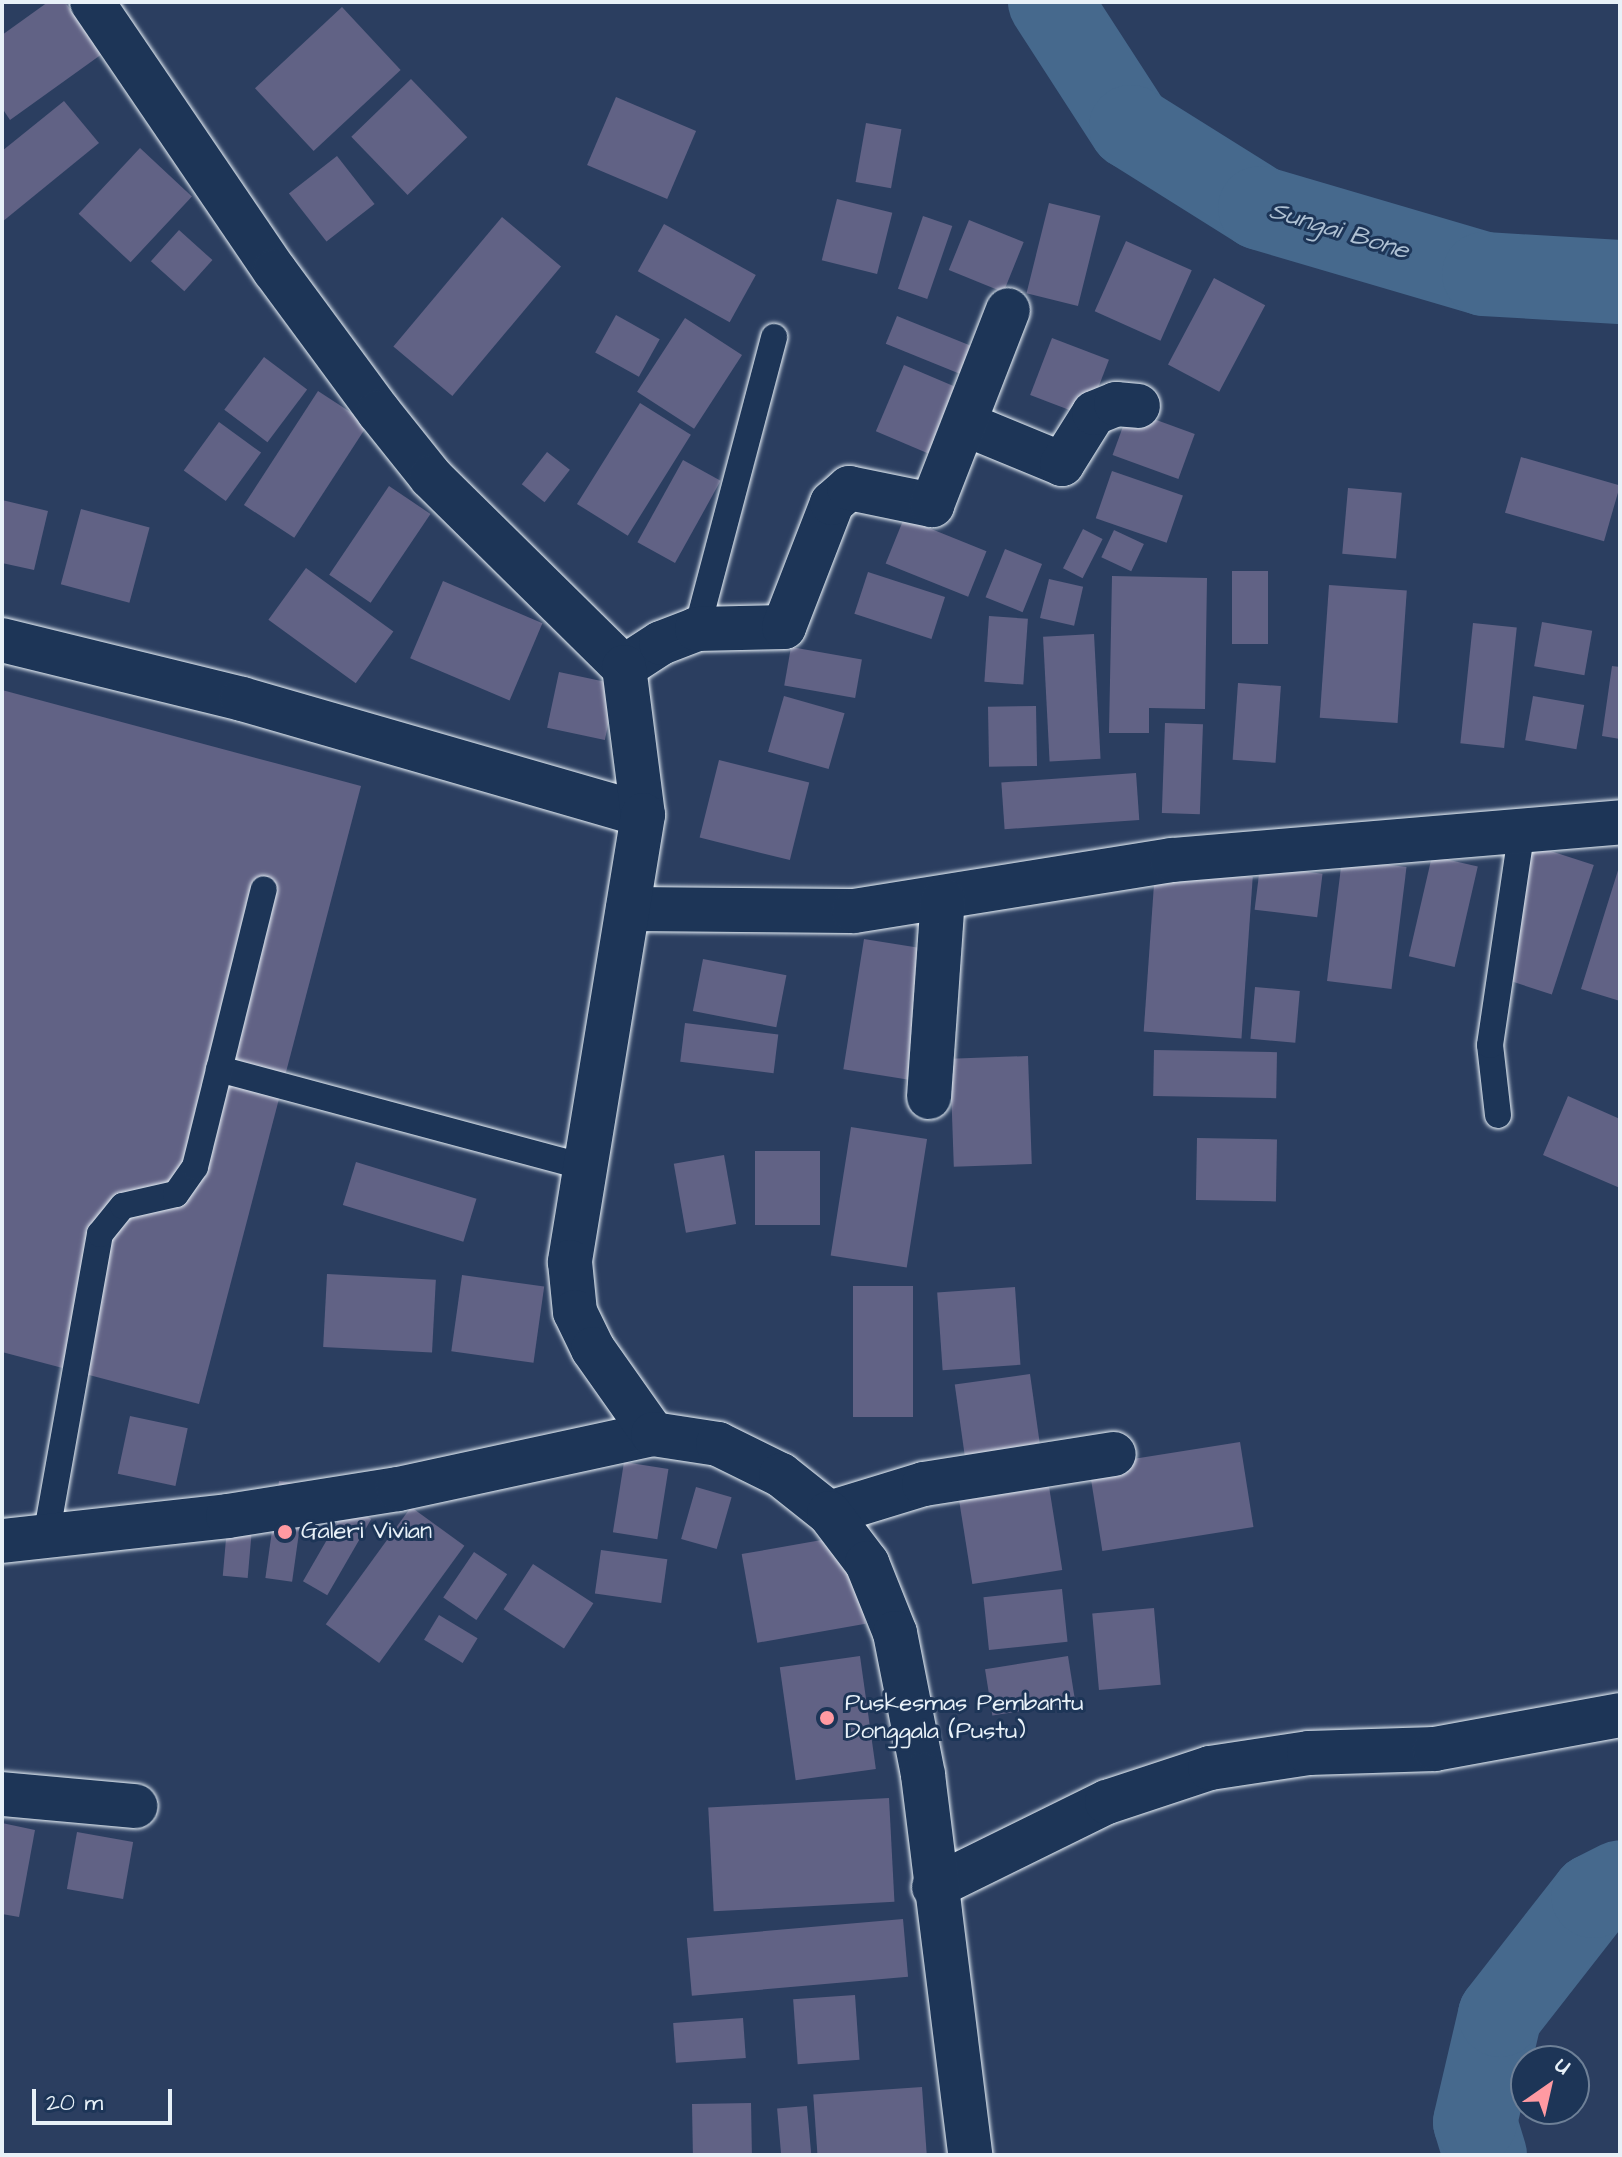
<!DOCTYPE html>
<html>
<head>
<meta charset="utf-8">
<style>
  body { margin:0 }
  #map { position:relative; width:1622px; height:2157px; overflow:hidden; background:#2b3e60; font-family:"Architects Daughter",sans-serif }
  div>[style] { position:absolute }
  .river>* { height:84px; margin:-42px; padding:0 42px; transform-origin:42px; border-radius:42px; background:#46698d }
  .building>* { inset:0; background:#616285; transform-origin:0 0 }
  .roads { filter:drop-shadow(0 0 2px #e8f1f8) drop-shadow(0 0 2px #e8f1f8) }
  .service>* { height:26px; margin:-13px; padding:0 13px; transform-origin:13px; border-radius:13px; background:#1d3557 }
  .minor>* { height:44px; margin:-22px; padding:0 22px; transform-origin:22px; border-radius:22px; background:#1d3557 }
  .tertiary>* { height:44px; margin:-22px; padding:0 22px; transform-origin:22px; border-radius:22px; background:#1d3557 }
  .dots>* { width:22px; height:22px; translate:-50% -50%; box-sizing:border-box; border:4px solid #1d3557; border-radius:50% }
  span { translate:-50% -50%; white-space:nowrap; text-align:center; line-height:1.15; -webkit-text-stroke:6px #1d3557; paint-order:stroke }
  .poi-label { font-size:24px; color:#e8f1f8 }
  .left { translate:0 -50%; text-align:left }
  .water-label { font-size:26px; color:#afc1d3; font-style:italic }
  .frame { position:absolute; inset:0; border:4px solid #e8f1f8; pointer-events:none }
  .north { position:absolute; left:1510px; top:2045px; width:80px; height:80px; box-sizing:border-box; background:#1d3557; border:2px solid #6e8097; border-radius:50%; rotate:34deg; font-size:22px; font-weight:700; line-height:32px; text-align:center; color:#e8f1f8 }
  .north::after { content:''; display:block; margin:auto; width:28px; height:36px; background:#ff9aa2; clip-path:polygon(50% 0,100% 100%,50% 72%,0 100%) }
  .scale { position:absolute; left:32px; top:2089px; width:140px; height:36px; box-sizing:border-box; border:4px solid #e8f1f8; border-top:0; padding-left:10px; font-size:24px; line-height:28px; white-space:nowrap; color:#e8f1f8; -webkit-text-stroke:6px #1d3557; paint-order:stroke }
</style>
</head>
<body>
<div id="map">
  <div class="river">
    <div style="left:1050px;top:2px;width:149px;rotate:57.1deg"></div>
    <div style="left:1131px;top:127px;width:152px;rotate:32.1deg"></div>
    <div style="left:1260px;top:208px;width:234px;rotate:16.4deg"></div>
    <div style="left:1484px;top:274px;width:136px;rotate:3.4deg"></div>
    <div style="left:1485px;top:2155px;width:34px;rotate:-107deg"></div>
    <div style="left:1475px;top:2122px;width:110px;rotate:-76.8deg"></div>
    <div style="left:1500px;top:2015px;width:151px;rotate:-52deg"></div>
    <div style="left:1593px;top:1896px;width:30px;rotate:-27deg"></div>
  </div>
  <div class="building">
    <div style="clip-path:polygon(48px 2px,65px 2px,102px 54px,10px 120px,2px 108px,2px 35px)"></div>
    <div style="left:342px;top:7px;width:86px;height:119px;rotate:47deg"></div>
    <div style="left:411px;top:79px;width:81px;height:83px;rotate:46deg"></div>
    <div style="left:616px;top:97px;width:87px;height:74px;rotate:23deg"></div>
    <div style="clip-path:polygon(64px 101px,99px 143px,2px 222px,2px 151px)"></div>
    <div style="left:866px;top:123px;width:36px;height:60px;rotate:10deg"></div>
    <div style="left:140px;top:148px;width:71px;height:90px;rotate:43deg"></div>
    <div style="left:337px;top:156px;width:61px;height:61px;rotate:52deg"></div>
    <div style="left:837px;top:199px;width:57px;height:63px;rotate:14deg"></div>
    <div style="left:1049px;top:203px;width:53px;height:93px;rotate:14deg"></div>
    <div style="left:923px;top:216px;width:31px;height:77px;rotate:19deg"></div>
    <div style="left:502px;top:217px;width:77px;height:169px;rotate:40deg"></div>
    <div style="left:969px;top:220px;width:59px;height:54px;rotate:22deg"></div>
    <div style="left:664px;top:224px;width:105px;height:54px;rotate:29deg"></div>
    <div style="left:179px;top:230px;width:45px;height:42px;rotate:42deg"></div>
    <div style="left:1126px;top:241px;width:72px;height:77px;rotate:24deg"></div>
    <div style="left:1214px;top:278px;width:58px;height:98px;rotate:28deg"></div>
    <div style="left:616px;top:315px;width:50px;height:43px;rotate:29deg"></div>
    <div style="left:897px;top:316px;width:95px;height:30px;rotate:22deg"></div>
    <div style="left:685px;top:318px;width:68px;height:88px;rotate:33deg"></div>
    <div style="left:1052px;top:338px;width:61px;height:61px;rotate:21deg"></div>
    <div style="left:264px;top:357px;width:54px;height:66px;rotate:37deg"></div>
    <div style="left:904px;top:365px;width:71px;height:72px;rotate:23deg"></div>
    <div style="left:318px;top:391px;width:60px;height:136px;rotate:33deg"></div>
    <div style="left:640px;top:403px;width:60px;height:119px;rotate:32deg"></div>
    <div style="left:1129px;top:410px;width:70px;height:48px;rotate:20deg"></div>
    <div style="left:219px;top:422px;width:52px;height:60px;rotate:36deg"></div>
    <div style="left:547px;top:452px;width:29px;height:41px;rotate:38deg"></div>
    <div style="left:1521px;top:457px;width:103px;height:58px;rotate:16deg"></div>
    <div style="left:683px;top:460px;width:43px;height:94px;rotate:29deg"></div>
    <div style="left:1112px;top:471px;width:75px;height:50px;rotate:19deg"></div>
    <div style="left:389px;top:486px;width:50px;height:107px;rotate:34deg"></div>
    <div style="left:1348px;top:488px;width:54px;height:66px;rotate:5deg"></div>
    <div style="clip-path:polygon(2px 500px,48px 511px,34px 570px,2px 563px)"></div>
    <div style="left:81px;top:509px;width:71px;height:78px;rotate:15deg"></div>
    <div style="left:904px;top:518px;width:89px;height:49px;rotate:22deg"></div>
    <div style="left:1083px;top:529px;width:22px;height:44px;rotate:27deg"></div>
    <div style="left:1114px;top:530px;width:33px;height:30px;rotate:25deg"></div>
    <div style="left:1005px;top:549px;width:40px;height:52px;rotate:22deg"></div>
    <div style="left:306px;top:568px;width:108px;height:64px;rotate:36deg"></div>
    <div style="left:1232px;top:571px;width:36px;height:73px"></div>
    <div style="left:868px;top:572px;width:81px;height:44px;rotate:18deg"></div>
    <div style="clip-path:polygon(1112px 576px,1207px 578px,1205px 709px,1149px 708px,1149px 733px,1109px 733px)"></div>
    <div style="left:1049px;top:579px;width:35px;height:40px;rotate:13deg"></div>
    <div style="left:443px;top:581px;width:108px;height:84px;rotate:23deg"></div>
    <div style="left:1329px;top:585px;width:78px;height:133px;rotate:4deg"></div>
    <div style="left:989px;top:616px;width:39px;height:66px;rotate:4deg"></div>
    <div style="left:1542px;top:622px;width:51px;height:45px;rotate:10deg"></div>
    <div style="left:1473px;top:623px;width:44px;height:121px;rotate:6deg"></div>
    <div style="left:1094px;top:634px;width:125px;height:51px;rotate:87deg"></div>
    <div style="left:791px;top:647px;width:72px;height:39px;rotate:10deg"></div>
    <div style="clip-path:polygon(1612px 666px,1620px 667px,1620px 739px,1602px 736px)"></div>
    <div style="left:559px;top:672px;width:59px;height:57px;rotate:12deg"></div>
    <div style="left:1238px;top:683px;width:43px;height:77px;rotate:4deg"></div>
    <div style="clip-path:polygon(2px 690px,361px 786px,199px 1404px,2px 1352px)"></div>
    <div style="left:784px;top:696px;width:63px;height:58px;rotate:16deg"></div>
    <div style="left:1533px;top:696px;width:52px;height:45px;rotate:10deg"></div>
    <div style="left:1036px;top:706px;width:60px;height:48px;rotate:89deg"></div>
    <div style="left:1165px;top:723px;width:38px;height:90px;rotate:2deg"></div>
    <div style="left:719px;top:760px;width:93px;height:80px;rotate:14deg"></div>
    <div style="left:1136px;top:773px;width:47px;height:135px;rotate:86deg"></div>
    <div style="left:1532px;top:845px;width:65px;height:136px;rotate:18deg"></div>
    <div style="left:1432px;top:856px;width:47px;height:103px;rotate:13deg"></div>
    <div style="left:1342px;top:859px;width:65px;height:123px;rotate:7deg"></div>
    <div style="clip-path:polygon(1620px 864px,1620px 1001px,1581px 989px)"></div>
    <div style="left:1260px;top:866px;width:63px;height:44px;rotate:7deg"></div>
    <div style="left:1155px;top:870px;width:98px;height:162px;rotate:4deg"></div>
    <div style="left:864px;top:939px;width:68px;height:132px;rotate:9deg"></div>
    <div style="left:703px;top:959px;width:85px;height:53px;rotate:11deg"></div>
    <div style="left:1255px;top:987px;width:45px;height:52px;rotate:5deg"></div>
    <div style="left:685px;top:1023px;width:94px;height:39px;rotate:7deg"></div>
    <div style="left:1154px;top:1050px;width:123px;height:46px;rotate:1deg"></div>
    <div style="left:1028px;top:1056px;width:108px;height:78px;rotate:88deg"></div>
    <div style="clip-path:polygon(1568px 1096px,1620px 1119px,1620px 1188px,1543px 1155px)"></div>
    <div style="left:851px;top:1127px;width:77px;height:130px;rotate:9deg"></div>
    <div style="left:1197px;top:1138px;width:80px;height:62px;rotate:1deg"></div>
    <div style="left:755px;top:1151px;width:65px;height:74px"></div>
    <div style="left:724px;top:1155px;width:70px;height:51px;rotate:80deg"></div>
    <div style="left:356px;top:1162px;width:126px;height:45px;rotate:17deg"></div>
    <div style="left:327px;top:1274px;width:109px;height:73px;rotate:3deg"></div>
    <div style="left:462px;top:1275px;width:83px;height:77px;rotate:8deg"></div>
    <div style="left:853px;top:1286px;width:60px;height:131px"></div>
    <div style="left:1015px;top:1287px;width:78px;height:78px;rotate:86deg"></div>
    <div style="left:1030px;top:1374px;width:75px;height:76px;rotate:82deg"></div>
    <div style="left:130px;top:1416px;width:59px;height:59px;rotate:12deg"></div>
    <div style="left:1240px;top:1442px;width:86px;height:153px;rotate:81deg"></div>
    <div style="left:624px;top:1462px;width:45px;height:71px;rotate:9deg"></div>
    <div style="left:1048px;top:1480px;width:91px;height:91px;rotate:81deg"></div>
    <div style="left:279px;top:1481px;width:27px;height:98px;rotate:8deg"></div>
    <div style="left:696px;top:1487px;width:37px;height:54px;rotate:16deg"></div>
    <div style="left:347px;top:1505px;width:28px;height:88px;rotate:30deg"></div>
    <div style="left:411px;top:1507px;width:66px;height:145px;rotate:36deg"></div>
    <div style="left:228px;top:1516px;width:25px;height:60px;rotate:5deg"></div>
    <div style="left:850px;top:1535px;width:90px;height:110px;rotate:80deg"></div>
    <div style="left:601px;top:1550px;width:67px;height:44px;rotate:8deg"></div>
    <div style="left:474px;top:1552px;width:40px;height:55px;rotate:34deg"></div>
    <div style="left:533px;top:1564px;width:72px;height:54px;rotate:33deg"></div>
    <div style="left:1062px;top:1589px;width:53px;height:79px;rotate:84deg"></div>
    <div style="left:1154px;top:1608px;width:77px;height:62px;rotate:85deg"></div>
    <div style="left:439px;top:1615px;width:45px;height:29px;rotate:31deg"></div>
    <div style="left:860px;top:1656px;width:114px;height:81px;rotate:82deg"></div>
    <div style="left:1068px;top:1656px;width:47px;height:84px;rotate:81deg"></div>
    <div style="left:889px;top:1798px;width:104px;height:181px;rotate:87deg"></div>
    <div style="clip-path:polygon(2px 1823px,35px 1830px,19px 1917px,2px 1914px)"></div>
    <div style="left:77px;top:1832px;width:57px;height:58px;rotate:10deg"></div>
    <div style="left:903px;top:1919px;width:58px;height:217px;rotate:85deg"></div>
    <div style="left:855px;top:1995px;width:65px;height:62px;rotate:86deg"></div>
    <div style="left:743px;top:2018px;width:40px;height:70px;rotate:86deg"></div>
    <div style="left:922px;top:2087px;width:68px;height:109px;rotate:86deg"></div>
    <div style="left:751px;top:2103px;width:52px;height:59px;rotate:89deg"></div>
    <div style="left:807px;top:2106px;width:49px;height:30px;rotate:85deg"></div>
  </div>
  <div class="roads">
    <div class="service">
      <div style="left:697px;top:629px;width:302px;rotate:-75.2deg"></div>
      <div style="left:219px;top:1069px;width:379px;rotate:15deg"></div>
      <div style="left:1498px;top:1115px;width:70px;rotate:-96.5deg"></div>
      <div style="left:1490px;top:1045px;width:218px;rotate:-81.6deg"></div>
      <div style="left:46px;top:1537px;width:308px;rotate:-79.9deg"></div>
      <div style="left:100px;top:1234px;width:36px;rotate:-51deg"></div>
      <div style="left:123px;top:1206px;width:54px;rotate:-12.8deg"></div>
      <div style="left:176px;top:1194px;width:33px;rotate:-55deg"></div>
      <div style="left:195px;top:1167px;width:286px;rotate:-76.1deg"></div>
    </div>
    <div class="minor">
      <div style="left:965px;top:424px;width:105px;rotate:22.4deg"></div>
      <div style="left:1062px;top:464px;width:60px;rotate:-57.9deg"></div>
      <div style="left:1094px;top:413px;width:24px;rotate:-22deg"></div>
      <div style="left:1116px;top:404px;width:22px;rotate:5deg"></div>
      <div style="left:2px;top:640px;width:247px;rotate:13.8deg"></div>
      <div style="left:242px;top:699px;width:417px;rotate:16.1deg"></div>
      <div style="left:624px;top:667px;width:44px;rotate:-33deg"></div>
      <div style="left:661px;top:643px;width:39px;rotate:-21deg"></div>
      <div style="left:697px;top:629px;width:87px;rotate:-1.3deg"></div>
      <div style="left:784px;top:627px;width:133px;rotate:-68.8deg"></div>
      <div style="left:832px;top:503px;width:23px;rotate:-41deg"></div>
      <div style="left:849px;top:488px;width:85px;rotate:11.6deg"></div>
      <div style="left:932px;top:505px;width:209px;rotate:-68.7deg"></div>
      <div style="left:628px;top:909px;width:226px;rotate:0.5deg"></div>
      <div style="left:854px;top:911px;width:322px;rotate:-9.1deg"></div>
      <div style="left:1172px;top:860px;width:450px;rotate:-4.8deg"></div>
      <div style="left:929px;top:1097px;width:198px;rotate:-86deg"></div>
      <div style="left:829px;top:1513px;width:99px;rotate:-17deg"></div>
      <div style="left:924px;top:1484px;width:192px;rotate:-9deg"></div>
      <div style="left:2px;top:1541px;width:227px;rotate:-6.3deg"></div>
      <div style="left:228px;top:1516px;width:172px;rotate:-9deg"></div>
      <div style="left:398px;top:1489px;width:261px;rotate:-12.2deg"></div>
      <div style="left:2px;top:1794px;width:134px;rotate:5.2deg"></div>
      <div style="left:934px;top:1887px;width:193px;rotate:-26.2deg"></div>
      <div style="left:1107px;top:1802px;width:108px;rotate:-18.3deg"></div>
      <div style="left:1210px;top:1768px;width:100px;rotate:-8.6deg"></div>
      <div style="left:1309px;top:1753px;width:126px;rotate:-1.8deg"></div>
      <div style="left:1435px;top:1749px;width:188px;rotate:-10.4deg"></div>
    </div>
    <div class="tertiary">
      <div style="left:92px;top:2px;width:325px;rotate:55.8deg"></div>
      <div style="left:275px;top:271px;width:175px;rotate:53.6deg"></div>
      <div style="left:379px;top:412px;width:83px;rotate:51.3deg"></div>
      <div style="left:431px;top:477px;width:271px;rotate:44.6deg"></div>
      <div style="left:624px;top:667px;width:149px;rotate:82.7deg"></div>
      <div style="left:643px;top:815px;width:453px;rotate:99.3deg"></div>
      <div style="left:570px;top:1262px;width:50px;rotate:84.3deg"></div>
      <div style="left:575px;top:1312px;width:41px;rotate:64.1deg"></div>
      <div style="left:593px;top:1349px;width:104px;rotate:54.8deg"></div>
      <div style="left:653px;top:1434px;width:66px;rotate:8.7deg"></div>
      <div style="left:718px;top:1444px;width:70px;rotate:26.2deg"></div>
      <div style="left:781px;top:1475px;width:61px;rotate:38.4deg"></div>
      <div style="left:829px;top:1513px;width:63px;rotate:52.8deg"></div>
      <div style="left:867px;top:1563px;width:75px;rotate:68.2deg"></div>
      <div style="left:895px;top:1633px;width:145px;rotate:78.8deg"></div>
      <div style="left:923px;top:1775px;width:383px;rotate:82.9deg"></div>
    </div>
  </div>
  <div class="dots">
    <div style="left:285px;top:1532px;background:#ff9aa2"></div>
    <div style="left:827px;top:1718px;background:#ff9aa2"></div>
  </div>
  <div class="poi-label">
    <span class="left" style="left:301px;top:1532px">Galeri Vivian</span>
    <span class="left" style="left:845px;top:1718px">Puskesmas Pembantu<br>Donggala (Pustu)</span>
  </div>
  <div class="water-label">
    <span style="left:1339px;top:231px;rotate:17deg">Sungai Bone</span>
  </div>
  <div class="frame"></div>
  <div class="north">U</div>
  <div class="scale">20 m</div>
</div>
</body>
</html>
